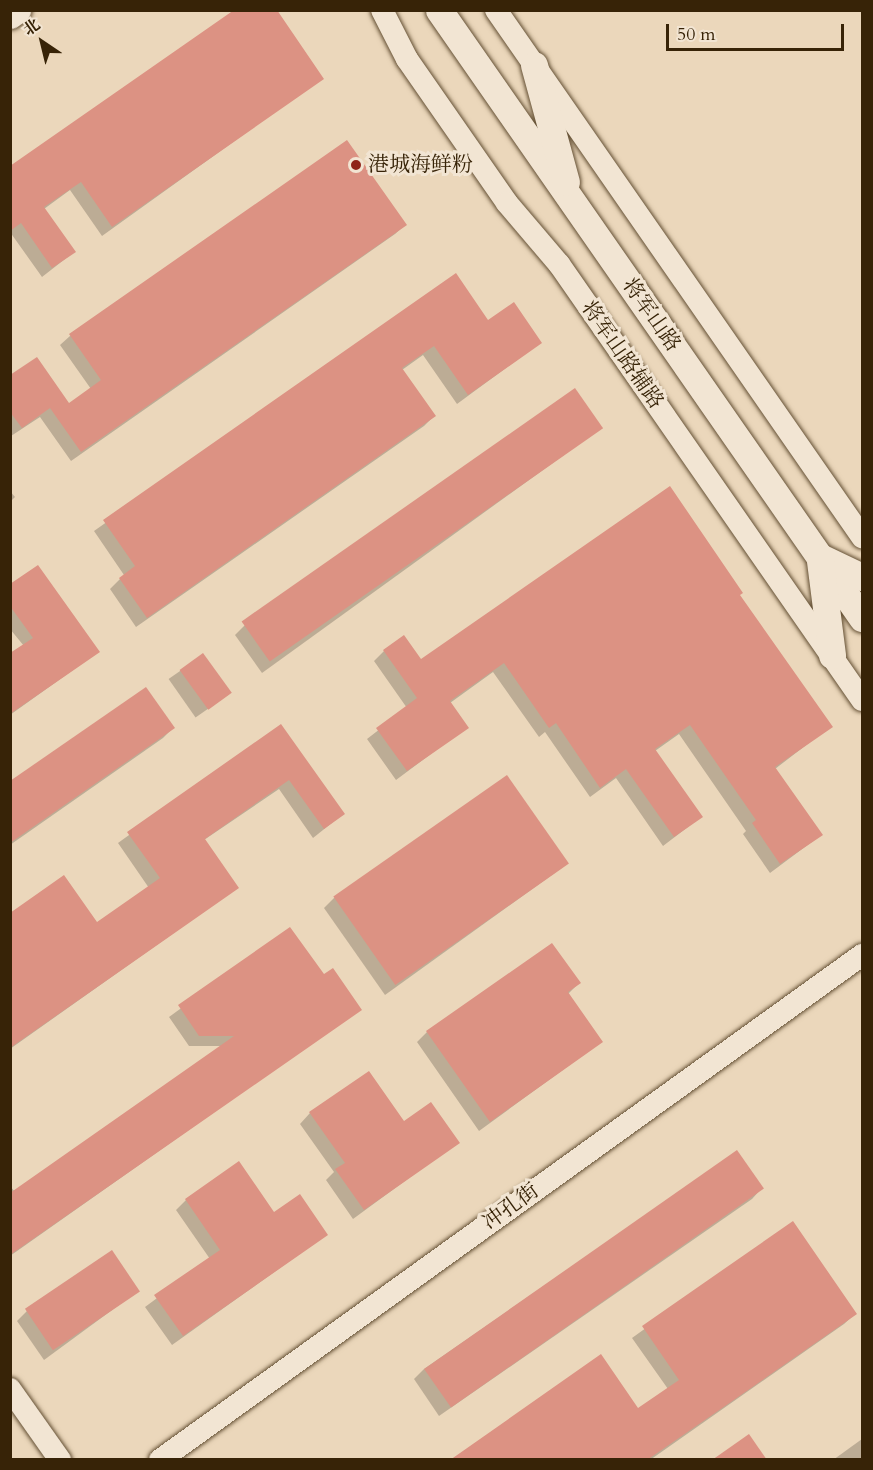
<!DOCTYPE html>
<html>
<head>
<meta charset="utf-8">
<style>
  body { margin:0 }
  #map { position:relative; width:873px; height:1470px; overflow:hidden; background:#ebd7bb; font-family:Cardo,"Noto Serif SC",serif }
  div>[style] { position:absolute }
  .shadow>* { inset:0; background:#0003; transform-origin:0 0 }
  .building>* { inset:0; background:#dc9283; transform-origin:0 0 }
  .roads { filter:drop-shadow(0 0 2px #645034) drop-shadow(0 0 2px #645034) }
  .minor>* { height:22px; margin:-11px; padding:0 11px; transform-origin:11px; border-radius:11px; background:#f2e5d3 }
  .tertiary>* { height:27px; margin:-13.5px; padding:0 13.5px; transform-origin:13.5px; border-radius:13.5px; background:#f2e5d3 }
  .dots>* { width:16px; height:16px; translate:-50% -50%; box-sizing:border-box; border:3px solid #f2e5d3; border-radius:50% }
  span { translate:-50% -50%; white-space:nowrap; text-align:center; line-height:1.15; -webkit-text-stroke:6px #f2e5d3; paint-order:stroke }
  .poi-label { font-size:21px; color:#372307 }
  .left { translate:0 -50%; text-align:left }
  .street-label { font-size:21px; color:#372307 }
  .frame { position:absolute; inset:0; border:12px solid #372307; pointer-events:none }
  .north { position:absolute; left:12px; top:12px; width:60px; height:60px; -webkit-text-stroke:4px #f2e5d3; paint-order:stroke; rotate:325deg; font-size:16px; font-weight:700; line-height:24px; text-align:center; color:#372307 }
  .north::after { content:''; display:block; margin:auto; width:21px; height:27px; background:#372307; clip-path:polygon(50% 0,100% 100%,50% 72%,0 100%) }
  .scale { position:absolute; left:666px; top:24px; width:178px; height:27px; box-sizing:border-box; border:3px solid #372307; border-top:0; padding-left:8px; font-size:18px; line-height:21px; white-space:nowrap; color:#372307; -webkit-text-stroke:4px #f2e5d3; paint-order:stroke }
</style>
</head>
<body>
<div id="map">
  <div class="shadow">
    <div style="clip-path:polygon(322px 78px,102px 236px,70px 190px,44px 209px,74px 252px,42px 277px,10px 232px,10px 169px)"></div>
    <div style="clip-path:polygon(347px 142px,405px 225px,395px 234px,71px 461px,40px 417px,11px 436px,10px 377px,69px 405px,91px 389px,60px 345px,70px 336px)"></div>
    <div style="clip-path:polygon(456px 275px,488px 322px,540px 343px,457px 404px,423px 355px,402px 370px,434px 416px,424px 426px,136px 627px,110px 589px,124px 575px,94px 531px)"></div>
    <div style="clip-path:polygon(601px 428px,262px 673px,235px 635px,245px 625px)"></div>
    <div style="clip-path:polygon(10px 491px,15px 497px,10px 502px)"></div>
    <div style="clip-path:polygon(10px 586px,98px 652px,10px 715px,10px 655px,24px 646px,10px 629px)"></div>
    <div style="clip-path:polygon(739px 595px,831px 726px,775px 769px,821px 835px,770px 873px,743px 834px,746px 831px,679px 734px,655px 751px,701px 817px,663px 846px,616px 778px,590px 797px,545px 732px,539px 737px,493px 672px,450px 703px,467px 727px,396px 780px,367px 739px,407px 708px,374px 661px,384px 651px,421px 661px)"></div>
    <div style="left:203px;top:655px;width:47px;height:42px;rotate:55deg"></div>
    <div style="clip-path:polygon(280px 726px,343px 814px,313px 838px,279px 789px,204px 840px,237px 888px,10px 1049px,10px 915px,97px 924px,149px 888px,118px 843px)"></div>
    <div style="clip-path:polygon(173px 728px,163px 738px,10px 845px,10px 783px)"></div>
    <div style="clip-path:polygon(567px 864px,385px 995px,324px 908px,334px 898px)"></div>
    <div style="clip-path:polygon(290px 929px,323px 976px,360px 1009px,10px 1256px,10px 1186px,15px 1192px,223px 1046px,189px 1046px,169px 1017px)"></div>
    <div style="clip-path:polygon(579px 983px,568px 994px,601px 1042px,479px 1131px,417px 1042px,427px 1032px)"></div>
    <div style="clip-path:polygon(310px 1113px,404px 1123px,458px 1142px,353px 1219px,326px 1180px,334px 1172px,300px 1124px)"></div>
    <div style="clip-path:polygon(737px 1152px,762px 1188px,752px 1199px,439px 1416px,414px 1379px,424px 1369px)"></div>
    <div style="clip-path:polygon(186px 1200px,274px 1214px,326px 1235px,172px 1345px,145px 1307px,210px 1259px,176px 1210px)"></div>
    <div style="clip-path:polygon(792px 1223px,855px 1314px,844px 1324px,650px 1460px,453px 1460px,638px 1410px,668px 1389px,632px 1338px)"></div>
    <div style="clip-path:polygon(138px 1291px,44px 1360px,17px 1321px,27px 1311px)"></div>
    <div style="clip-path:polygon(862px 1439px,862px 1460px,833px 1460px)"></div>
  </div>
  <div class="building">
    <div style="clip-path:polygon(234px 10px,277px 10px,324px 79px,112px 227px,81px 182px,44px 207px,76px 252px,52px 268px,21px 223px,10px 231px,10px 166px)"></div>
    <div style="clip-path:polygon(347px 140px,407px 225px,81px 452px,50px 408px,22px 428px,10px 412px,10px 375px,37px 357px,69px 403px,101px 380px,69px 334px)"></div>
    <div style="clip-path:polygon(456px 273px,488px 320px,514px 302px,542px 343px,468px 395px,434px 346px,402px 368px,436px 416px,147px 618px,119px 578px,135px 566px,103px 520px)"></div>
    <div style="left:575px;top:388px;width:49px;height:407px;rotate:55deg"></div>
    <div style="clip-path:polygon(670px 486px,743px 593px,740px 595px,833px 727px,775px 767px,823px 835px,780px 864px,752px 823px,756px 820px,690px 725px,655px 749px,703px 817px,674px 837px,626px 769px,600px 788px,556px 723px,549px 728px,504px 663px,450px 701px,469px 728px,407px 771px,376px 728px,417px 698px,383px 650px,404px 635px,421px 659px)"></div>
    <div style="clip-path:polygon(38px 565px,100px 652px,10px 714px,10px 653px,33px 638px,10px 606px,10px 584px)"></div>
    <div style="left:203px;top:653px;width:49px;height:29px;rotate:54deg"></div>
    <div style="clip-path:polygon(146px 687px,175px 728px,10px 843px,10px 781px)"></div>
    <div style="clip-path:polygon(281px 724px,345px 814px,324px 829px,289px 780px,205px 839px,239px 888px,10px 1048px,10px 913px,64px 875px,97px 922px,160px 878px,127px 832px)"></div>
    <div style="left:507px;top:775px;width:108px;height:212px;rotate:55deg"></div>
    <div style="clip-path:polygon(290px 927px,324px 974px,333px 968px,362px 1010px,10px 1255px,10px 1193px,234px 1036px,199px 1036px,178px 1005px)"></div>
    <div style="clip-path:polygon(552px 943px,581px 983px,568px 992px,603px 1042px,490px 1122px,426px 1031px)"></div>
    <div style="clip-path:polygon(369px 1071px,404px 1121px,431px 1102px,460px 1143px,364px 1210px,335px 1169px,345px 1163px,309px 1112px)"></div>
    <div style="left:737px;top:1150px;width:47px;height:382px;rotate:55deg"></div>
    <div style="clip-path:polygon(239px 1161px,274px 1212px,300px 1194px,328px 1235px,183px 1336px,154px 1295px,220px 1250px,185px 1199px)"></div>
    <div style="clip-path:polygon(793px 1221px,857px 1314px,728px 1404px,647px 1460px,450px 1460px,601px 1354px,638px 1408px,679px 1380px,642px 1326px)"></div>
    <div style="left:112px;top:1250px;width:50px;height:105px;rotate:56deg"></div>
    <div style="clip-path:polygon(749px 1434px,767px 1460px,712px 1460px)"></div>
  </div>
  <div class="roads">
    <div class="minor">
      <div style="left:382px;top:10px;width:55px;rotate:63deg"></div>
      <div style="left:407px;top:59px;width:175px;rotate:55.2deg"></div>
      <div style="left:507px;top:203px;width:80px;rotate:49.6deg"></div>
      <div style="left:559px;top:264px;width:531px;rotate:55.2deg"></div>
      <div style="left:496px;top:10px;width:642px;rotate:55.22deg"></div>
      <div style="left:10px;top:1389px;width:87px;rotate:54.8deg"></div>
      <div style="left:160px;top:1460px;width:865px;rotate:-35.73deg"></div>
    </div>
    <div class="tertiary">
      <div style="left:439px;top:10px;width:741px;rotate:55.17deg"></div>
      <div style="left:10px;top:15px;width:9px;rotate:-36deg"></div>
      <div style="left:534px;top:65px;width:121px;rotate:74.7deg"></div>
      <div style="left:820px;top:557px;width:47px;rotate:25.5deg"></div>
      <div style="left:820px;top:561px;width:95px;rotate:82.7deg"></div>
    </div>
  </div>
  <div class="dots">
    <div style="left:356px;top:165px;background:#8f2418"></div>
  </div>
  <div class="poi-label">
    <span class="left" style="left:368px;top:165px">港城海鲜粉</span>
  </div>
  <div class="street-label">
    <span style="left:651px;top:315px;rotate:55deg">将军山路</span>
    <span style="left:622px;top:355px;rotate:55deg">将军山路辅路</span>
    <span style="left:511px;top:1207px;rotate:-36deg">冲孔街</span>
  </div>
  <div class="frame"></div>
  <div class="north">北</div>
  <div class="scale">50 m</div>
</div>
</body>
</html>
